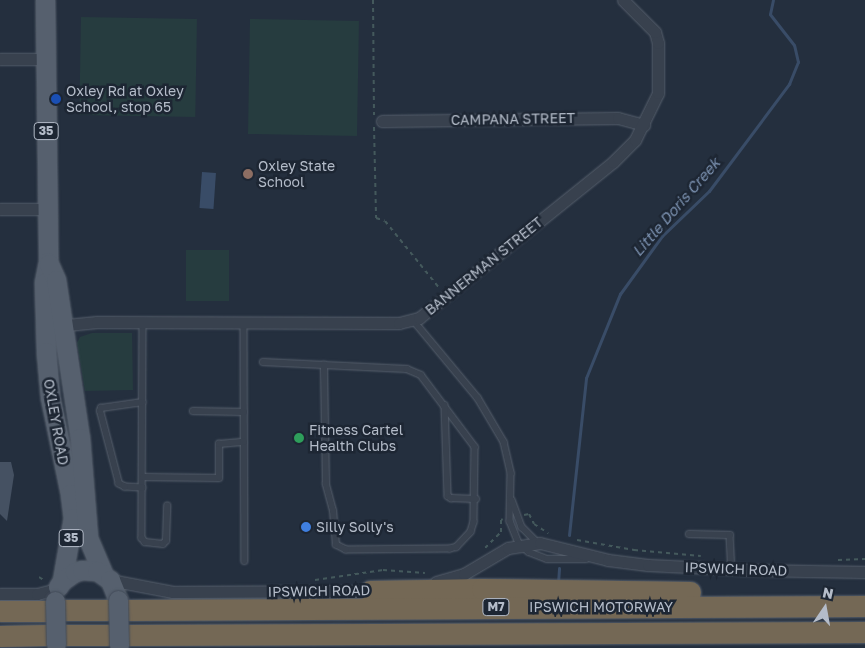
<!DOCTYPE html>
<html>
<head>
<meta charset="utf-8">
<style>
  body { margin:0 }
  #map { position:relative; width:865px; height:648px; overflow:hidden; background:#242f3e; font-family:"Golos Text",sans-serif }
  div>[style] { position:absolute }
  .green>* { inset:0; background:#263c3f; transform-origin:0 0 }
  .water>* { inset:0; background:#394c67; transform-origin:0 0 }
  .stream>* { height:3px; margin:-1.5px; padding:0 1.5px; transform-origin:1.5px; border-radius:1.5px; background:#394c67 }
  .building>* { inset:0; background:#455162 }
  .path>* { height:2px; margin-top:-1px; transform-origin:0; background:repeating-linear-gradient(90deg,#44595c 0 4px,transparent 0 8px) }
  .roads { filter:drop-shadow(0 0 1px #565f6c) drop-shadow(0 0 1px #565f6c) }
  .lane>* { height:5.5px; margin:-2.75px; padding:0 2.75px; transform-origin:2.75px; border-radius:2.75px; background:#38414e }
  .street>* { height:11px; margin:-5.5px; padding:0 5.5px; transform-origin:5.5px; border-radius:5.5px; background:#38414e }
  .primary>* { height:19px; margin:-9.5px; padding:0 9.5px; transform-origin:9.5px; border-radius:9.5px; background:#56606e }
  .highway>* { height:21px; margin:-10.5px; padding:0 10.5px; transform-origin:10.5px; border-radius:10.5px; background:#746855 }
  .bridges { filter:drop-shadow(0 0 1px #414a57) drop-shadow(0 0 1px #414a57) }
  .primary-bridge>* { height:19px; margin:-9.5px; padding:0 9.5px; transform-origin:9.5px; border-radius:9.5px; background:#56606e }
  .dots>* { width:14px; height:14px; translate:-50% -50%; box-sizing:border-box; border:2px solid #1d2633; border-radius:50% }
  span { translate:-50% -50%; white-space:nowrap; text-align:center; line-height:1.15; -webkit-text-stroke:5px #1d2633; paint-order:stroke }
  .shield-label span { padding:1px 4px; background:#1d2633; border:1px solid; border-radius:4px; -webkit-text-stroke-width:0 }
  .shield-label { font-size:12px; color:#b4bcc9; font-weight:700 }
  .poi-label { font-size:14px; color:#b4bcc9 }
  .left { translate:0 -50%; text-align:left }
  .street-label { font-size:14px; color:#b4bcc9 }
  .water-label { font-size:15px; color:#7c92b1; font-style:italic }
  .north { position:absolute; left:800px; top:583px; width:50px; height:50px; -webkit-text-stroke:4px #1d2633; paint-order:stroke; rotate:12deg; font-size:14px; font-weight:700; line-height:20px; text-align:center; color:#b4bcc9 }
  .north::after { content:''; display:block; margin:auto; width:18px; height:22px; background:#b4bcc9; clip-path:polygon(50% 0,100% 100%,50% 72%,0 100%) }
</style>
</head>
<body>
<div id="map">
  <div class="green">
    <div style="left:81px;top:17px;width:116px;height:98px;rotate:1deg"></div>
    <div style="left:250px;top:19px;width:109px;height:115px;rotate:1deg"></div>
    <div style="left:186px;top:250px;width:43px;height:51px"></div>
    <div style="clip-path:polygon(92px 333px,132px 333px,133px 390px,85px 391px,77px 343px,80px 337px)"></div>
  </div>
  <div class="water">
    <div style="left:202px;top:172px;width:14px;height:36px;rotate:4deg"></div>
  </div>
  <div class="stream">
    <div style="left:569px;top:535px;width:158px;rotate:-83.8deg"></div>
    <div style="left:586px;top:378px;width:91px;rotate:-68deg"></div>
    <div style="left:620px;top:294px;width:72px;rotate:-54.1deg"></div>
    <div style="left:662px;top:236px;width:65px;rotate:-43.8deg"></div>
    <div style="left:709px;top:191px;width:134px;rotate:-53.2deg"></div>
    <div style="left:789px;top:84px;width:24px;rotate:-68deg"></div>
    <div style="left:798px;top:62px;width:17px;rotate:-103deg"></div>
    <div style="left:794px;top:45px;width:39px;rotate:-128deg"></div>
    <div style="left:770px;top:14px;width:14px;rotate:-78deg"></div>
    <div style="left:558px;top:583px;width:15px;rotate:-86deg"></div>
  </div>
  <div class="building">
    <div style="clip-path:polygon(0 462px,11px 462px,14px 475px,7px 521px,0 514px)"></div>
  </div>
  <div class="path">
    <div style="left:373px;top:0;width:115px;rotate:89.5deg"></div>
    <div style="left:374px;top:127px;width:91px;rotate:88.7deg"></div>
    <div style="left:376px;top:218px;width:9px;rotate:18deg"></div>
    <div style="left:385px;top:221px;width:87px;rotate:51deg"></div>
    <div style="left:524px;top:515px;width:5px;rotate:-11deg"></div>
    <div style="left:529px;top:514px;width:11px;rotate:63deg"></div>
    <div style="left:534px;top:524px;width:17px;rotate:33deg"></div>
    <div style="left:577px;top:540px;width:58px;rotate:10deg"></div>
    <div style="left:634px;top:550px;width:67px;rotate:5.1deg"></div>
    <div style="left:485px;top:548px;width:23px;rotate:-45deg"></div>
    <div style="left:501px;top:532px;width:12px;rotate:-90deg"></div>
    <div style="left:501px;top:520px;width:2px;rotate:-27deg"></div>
    <div style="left:838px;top:560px;width:27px;rotate:-2deg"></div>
    <div style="left:39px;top:577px;width:7px;rotate:34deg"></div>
    <div style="left:315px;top:580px;width:69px;rotate:-8.4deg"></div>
    <div style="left:383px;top:570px;width:42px;rotate:4.1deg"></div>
  </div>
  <div class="roads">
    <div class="lane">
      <div style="left:414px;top:321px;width:100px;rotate:50.3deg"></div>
      <div style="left:478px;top:398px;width:51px;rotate:59.4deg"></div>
      <div style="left:504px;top:442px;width:32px;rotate:77deg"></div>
      <div style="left:511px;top:473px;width:48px;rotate:91.2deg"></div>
      <div style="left:510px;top:521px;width:24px;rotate:68deg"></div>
      <div style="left:519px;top:543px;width:13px;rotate:42deg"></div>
      <div style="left:529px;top:552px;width:19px;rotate:21deg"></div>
      <div style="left:547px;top:559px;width:39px"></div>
      <div style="left:143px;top:323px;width:215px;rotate:90.3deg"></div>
      <div style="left:142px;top:538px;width:5px;rotate:53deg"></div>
      <div style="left:145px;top:542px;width:18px;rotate:6deg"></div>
      <div style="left:163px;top:544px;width:4px;rotate:-45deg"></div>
      <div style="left:166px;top:541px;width:35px;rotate:-88deg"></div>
      <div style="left:244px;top:323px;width:238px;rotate:89.8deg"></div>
      <div style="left:263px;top:362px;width:61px;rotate:2.8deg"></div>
      <div style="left:324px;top:365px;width:83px;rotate:2.8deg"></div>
      <div style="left:407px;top:369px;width:15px;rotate:23deg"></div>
      <div style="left:421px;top:375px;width:90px;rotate:53.1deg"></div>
      <div style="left:475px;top:447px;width:75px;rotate:90.8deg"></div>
      <div style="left:474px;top:522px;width:10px;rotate:107deg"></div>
      <div style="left:471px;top:532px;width:21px;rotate:133deg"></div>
      <div style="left:457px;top:547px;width:7px;rotate:164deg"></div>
      <div style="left:450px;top:549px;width:104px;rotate:179.4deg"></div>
      <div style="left:346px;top:550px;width:11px;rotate:-153deg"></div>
      <div style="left:336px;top:545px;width:34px;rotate:-95deg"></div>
      <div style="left:333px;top:511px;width:28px;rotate:-105deg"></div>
      <div style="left:326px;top:484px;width:119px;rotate:-91deg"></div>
      <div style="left:445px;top:405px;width:91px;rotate:88.1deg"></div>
      <div style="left:448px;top:496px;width:4px;rotate:34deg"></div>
      <div style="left:451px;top:498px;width:25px;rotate:2deg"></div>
      <div style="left:193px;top:411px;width:51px;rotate:1.1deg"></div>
      <div style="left:143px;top:477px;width:76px;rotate:0.8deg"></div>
      <div style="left:219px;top:478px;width:34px;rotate:-90deg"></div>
      <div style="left:219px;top:444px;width:25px;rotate:-5deg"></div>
      <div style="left:143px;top:488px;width:18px;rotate:-177deg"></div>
      <div style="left:125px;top:487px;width:7px;rotate:-153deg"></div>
      <div style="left:119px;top:484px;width:75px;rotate:-104.6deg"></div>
      <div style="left:100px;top:411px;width:3px;rotate:-72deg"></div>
      <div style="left:101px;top:408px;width:42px;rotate:-8.1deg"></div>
      <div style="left:512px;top:500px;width:29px;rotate:70deg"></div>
      <div style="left:522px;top:527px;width:21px;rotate:45deg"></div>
      <div style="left:689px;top:534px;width:41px;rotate:1.4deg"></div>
      <div style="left:730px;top:535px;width:34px;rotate:87deg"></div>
    </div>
    <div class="street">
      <div style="left:0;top:59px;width:46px"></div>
      <div style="left:382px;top:121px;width:236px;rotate:-0.7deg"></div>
      <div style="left:618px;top:118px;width:27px;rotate:15deg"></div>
      <div style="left:0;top:209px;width:47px"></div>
      <div style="left:57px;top:326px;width:40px;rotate:-5.7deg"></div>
      <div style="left:97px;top:322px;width:302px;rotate:0.2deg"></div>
      <div style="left:399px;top:323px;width:21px;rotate:-14deg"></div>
      <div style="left:419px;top:318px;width:249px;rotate:-38.8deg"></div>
      <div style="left:613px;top:162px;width:31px;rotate:-45deg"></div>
      <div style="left:635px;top:140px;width:52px;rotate:-63.9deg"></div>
      <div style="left:658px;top:93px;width:50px;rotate:-90deg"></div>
      <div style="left:658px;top:43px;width:11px;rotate:-105deg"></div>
      <div style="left:655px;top:32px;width:45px;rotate:-135deg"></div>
      <div style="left:110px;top:580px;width:64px;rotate:10.8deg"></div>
      <div style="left:173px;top:592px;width:200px;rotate:-0.3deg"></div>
      <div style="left:436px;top:582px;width:29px;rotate:-16deg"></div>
      <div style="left:464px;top:574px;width:51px;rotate:-30.6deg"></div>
      <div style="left:508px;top:548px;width:32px;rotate:-9deg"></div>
      <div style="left:540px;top:543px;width:70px;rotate:14deg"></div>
      <div style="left:608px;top:560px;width:40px;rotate:7.1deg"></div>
      <div style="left:648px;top:565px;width:103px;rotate:2.8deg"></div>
      <div style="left:751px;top:570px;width:114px;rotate:1deg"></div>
      <div style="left:0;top:594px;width:37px"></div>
      <div style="left:37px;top:594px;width:21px;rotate:-14deg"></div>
    </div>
    <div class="primary">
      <div style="left:45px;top:0;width:262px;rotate:89.3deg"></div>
      <div style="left:48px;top:262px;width:21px;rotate:101deg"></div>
      <div style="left:44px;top:283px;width:69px;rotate:88.3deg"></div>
      <div style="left:46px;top:352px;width:45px;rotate:84.9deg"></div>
      <div style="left:50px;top:397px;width:99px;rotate:78.3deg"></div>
      <div style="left:70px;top:494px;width:24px;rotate:83deg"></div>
      <div style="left:73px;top:518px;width:64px;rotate:99.9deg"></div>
      <div style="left:49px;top:264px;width:17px;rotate:66deg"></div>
      <div style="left:56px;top:280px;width:160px;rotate:81.4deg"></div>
      <div style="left:80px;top:438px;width:100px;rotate:85.4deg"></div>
      <div style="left:88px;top:538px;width:38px;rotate:67deg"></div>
      <div style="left:58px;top:587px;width:7px;rotate:-56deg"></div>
      <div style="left:62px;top:581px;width:16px;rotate:-35deg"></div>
      <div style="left:75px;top:572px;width:7px;rotate:-16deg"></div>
      <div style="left:82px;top:570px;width:15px;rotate:4deg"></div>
      <div style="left:97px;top:571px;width:16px;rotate:35deg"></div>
      <div style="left:110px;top:580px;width:22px;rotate:68deg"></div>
    </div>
    <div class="highway">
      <div style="left:370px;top:591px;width:112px;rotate:-1deg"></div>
      <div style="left:482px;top:589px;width:208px;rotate:0.8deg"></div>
      <div style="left:63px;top:610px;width:44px"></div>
      <div style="left:127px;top:610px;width:738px;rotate:-0.31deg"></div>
      <div style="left:0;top:611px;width:47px"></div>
      <div style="left:63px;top:635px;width:44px"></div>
      <div style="left:127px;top:635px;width:738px;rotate:-0.23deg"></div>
      <div style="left:0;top:636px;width:48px;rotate:-1.2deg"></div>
    </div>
  </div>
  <div class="bridges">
    <div class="primary-bridge">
      <div style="left:118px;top:600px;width:45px;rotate:88.7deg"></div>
      <div style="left:55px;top:601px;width:43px;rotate:88.7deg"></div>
    </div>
  </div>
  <div class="dots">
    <div style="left:56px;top:99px;background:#1a4fb4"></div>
    <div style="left:248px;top:174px;background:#8d6e63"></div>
    <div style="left:299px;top:438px;background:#2e9e5b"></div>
    <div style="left:306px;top:527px;background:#3f7fe0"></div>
  </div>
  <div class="shield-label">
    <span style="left:46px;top:131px">35</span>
    <span style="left:71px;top:538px">35</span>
    <span style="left:496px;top:607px">M7</span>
  </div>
  <div class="poi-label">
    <span class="left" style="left:66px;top:99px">Oxley Rd at Oxley<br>School, stop 65</span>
    <span class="left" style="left:258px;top:174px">Oxley State<br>School</span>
    <span class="left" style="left:309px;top:438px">Fitness Cartel<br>Health Clubs</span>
    <span class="left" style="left:316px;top:527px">Silly Solly's</span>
  </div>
  <div class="street-label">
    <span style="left:513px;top:119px;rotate:-1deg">CAMPANA STREET</span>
    <span style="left:484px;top:266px;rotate:-39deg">BANNERMAN STREET</span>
    <span style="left:56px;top:422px;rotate:80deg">OXLEY ROAD</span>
    <span style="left:736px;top:569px;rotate:2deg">IPSWICH ROAD</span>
    <span style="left:319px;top:591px;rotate:-1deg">IPSWICH ROAD</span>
    <span style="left:601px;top:607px">IPSWICH MOTORWAY</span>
  </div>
  <div class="water-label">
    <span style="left:676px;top:207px;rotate:-49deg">Little Doris Creek</span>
  </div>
  <div class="north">N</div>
</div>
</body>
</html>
